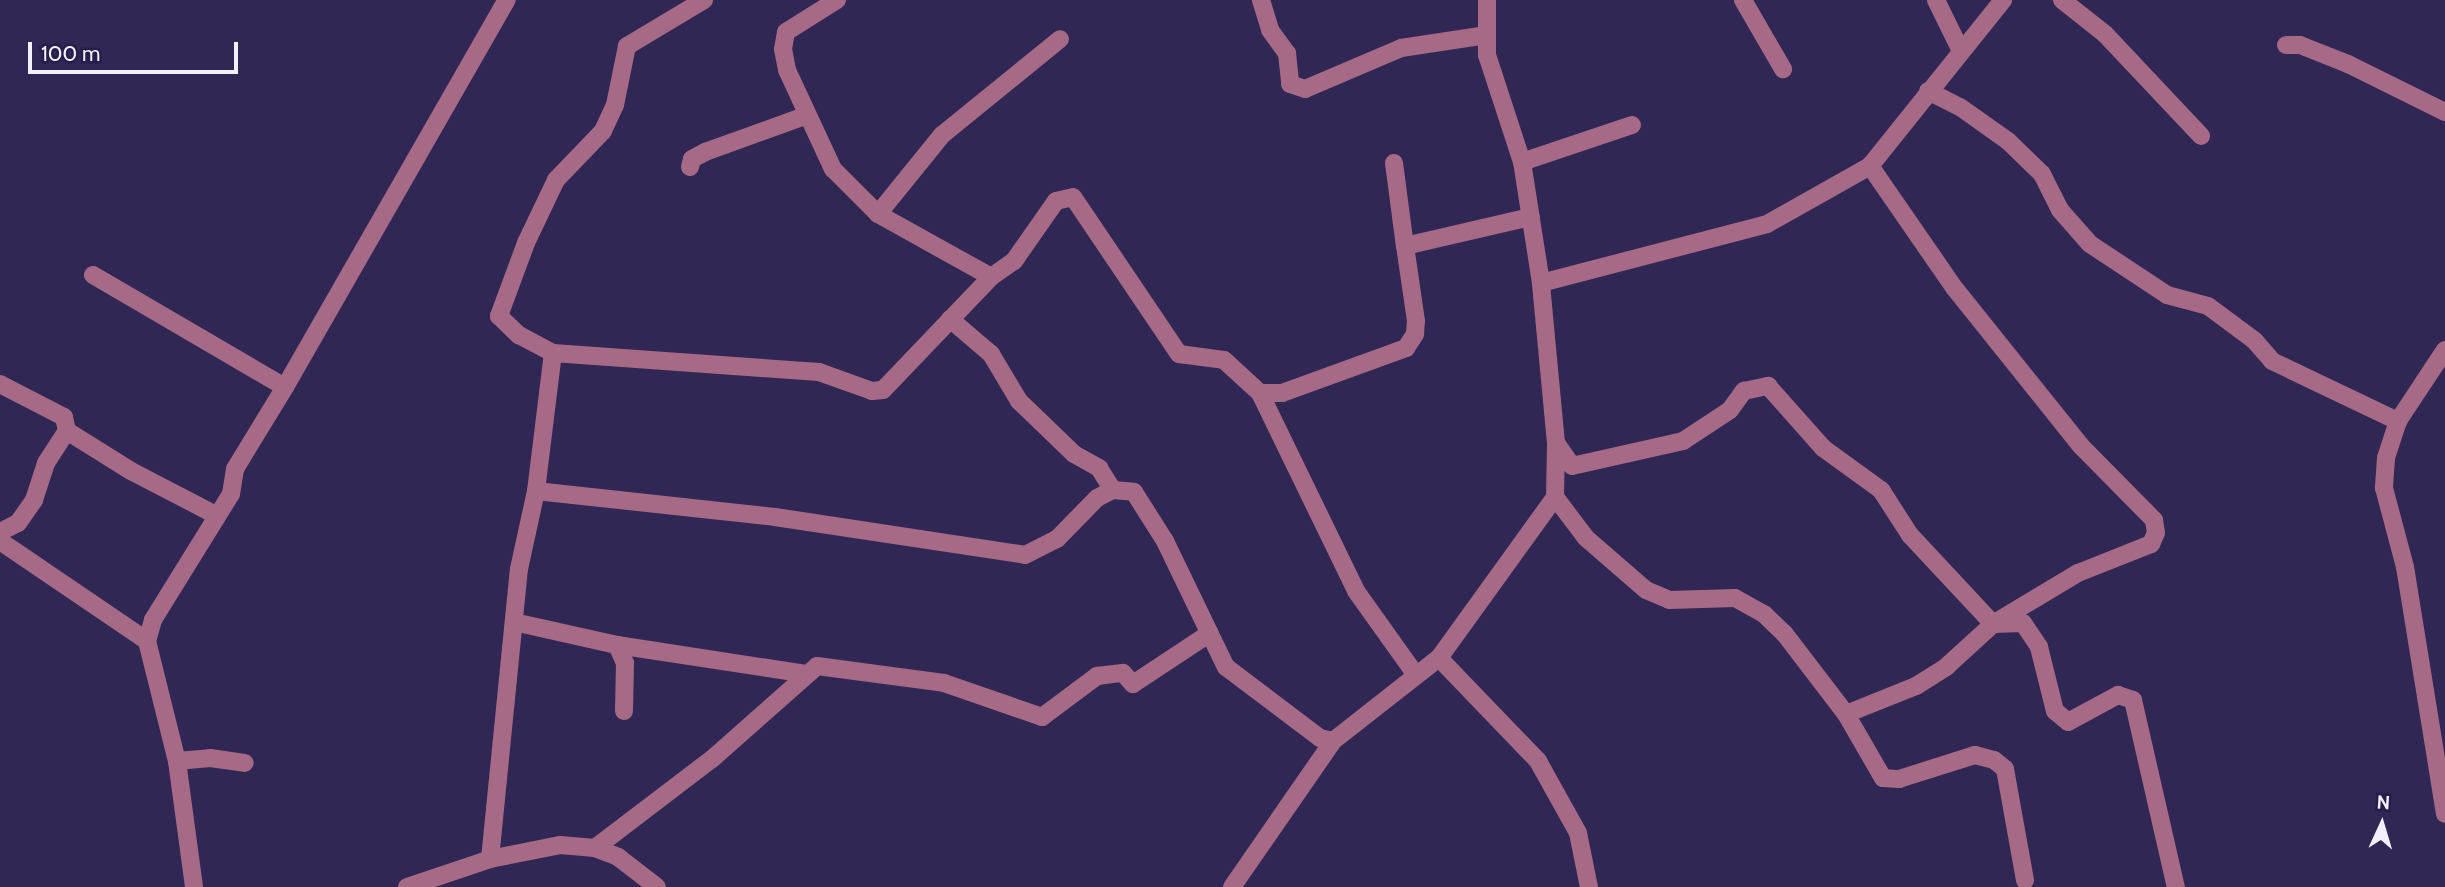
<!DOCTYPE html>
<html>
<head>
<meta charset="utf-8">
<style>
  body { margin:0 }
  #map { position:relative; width:2445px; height:887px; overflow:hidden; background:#302755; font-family:Cabin,sans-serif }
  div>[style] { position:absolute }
  .minor>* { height:18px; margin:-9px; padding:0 9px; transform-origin:9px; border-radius:9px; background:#a66a87 }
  span { translate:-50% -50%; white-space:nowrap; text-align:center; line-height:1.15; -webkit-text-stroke:5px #261d4a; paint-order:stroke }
  .north { position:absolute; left:2347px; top:789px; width:70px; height:70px; -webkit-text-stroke:5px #261d4a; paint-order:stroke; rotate:4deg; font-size:19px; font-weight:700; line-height:28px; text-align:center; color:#f1f0fc }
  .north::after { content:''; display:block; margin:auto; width:24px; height:32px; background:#f1f0fc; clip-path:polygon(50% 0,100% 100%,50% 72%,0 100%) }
  .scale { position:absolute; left:28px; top:42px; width:210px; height:32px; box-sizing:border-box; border:4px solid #f1f0fc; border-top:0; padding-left:9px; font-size:21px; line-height:24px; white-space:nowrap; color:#f1f0fc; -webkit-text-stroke:5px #261d4a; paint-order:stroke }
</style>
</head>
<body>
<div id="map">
  <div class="minor">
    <div style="left:704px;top:0;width:90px;rotate:149.1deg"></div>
    <div style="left:627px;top:46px;width:60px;rotate:101.5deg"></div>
    <div style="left:615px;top:105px;width:29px;rotate:115deg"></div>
    <div style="left:603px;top:131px;width:68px;rotate:133.8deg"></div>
    <div style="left:556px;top:180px;width:70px;rotate:115.5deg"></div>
    <div style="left:526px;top:243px;width:78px;rotate:110.3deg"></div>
    <div style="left:499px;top:316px;width:28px;rotate:44deg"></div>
    <div style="left:519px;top:335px;width:38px;rotate:28deg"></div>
    <div style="left:553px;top:353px;width:267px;rotate:4.1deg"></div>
    <div style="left:819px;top:372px;width:56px;rotate:19.7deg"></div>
    <div style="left:872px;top:391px;width:11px;rotate:-5deg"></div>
    <div style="left:883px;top:390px;width:156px;rotate:-46.3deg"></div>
    <div style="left:991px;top:277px;width:28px;rotate:-35deg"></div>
    <div style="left:1014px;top:261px;width:73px;rotate:-55deg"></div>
    <div style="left:1056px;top:201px;width:17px;rotate:-13deg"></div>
    <div style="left:1073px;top:197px;width:189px;rotate:56deg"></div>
    <div style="left:1179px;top:354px;width:45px;rotate:7.6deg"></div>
    <div style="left:1224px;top:360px;width:49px;rotate:42.5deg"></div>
    <div style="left:1260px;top:393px;width:22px"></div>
    <div style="left:1282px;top:393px;width:132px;rotate:-19.9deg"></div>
    <div style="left:1406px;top:348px;width:17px;rotate:-57deg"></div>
    <div style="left:1415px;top:334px;width:13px;rotate:-86deg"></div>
    <div style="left:1416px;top:321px;width:76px;rotate:-98.3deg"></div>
    <div style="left:837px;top:0;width:60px;rotate:147.9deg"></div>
    <div style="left:786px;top:32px;width:17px;rotate:100deg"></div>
    <div style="left:783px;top:49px;width:21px;rotate:79deg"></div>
    <div style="left:787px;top:70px;width:109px;rotate:65.1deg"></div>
    <div style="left:833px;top:169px;width:64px;rotate:45deg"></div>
    <div style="left:878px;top:214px;width:129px;rotate:29.1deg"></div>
    <div style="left:1261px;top:0;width:31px;rotate:73deg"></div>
    <div style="left:1270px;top:30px;width:29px;rotate:54deg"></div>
    <div style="left:1287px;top:53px;width:31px;rotate:84deg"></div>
    <div style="left:1290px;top:84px;width:16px;rotate:18deg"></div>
    <div style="left:1305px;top:89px;width:104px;rotate:-23.1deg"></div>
    <div style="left:1401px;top:48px;width:87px;rotate:-8.6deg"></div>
    <div style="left:1743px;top:0;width:80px;rotate:59.9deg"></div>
    <div style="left:1936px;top:0;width:57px;rotate:63.9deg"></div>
    <div style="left:2062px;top:0;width:55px;rotate:38.3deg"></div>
    <div style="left:2105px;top:34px;width:140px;rotate:46.7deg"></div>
    <div style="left:2286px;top:45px;width:14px"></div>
    <div style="left:2300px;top:45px;width:52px;rotate:21.6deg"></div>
    <div style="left:2348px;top:64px;width:108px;rotate:26.3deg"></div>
    <div style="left:1928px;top:91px;width:36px;rotate:27deg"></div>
    <div style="left:1960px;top:107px;width:59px;rotate:35.3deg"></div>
    <div style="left:2008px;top:141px;width:47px;rotate:44.1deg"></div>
    <div style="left:2042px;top:174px;width:40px;rotate:63.4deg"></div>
    <div style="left:2060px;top:210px;width:45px;rotate:48.6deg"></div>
    <div style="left:2090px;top:244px;width:92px;rotate:33.5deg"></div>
    <div style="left:2167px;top:295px;width:42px;rotate:15deg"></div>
    <div style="left:2208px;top:306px;width:57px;rotate:36.5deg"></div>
    <div style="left:2254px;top:340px;width:28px;rotate:49deg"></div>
    <div style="left:2272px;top:361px;width:140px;rotate:25.5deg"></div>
    <div style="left:1522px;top:162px;width:116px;rotate:-18.6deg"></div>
    <div style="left:1394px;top:163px;width:84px;rotate:82.5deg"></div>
    <div style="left:1405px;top:246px;width:129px;rotate:-13deg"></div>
    <div style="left:690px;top:167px;width:8px;rotate:-76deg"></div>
    <div style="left:692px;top:159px;width:15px;rotate:-28deg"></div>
    <div style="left:705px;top:152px;width:109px;rotate:-19.8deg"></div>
    <div style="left:878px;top:214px;width:102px;rotate:-51deg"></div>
    <div style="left:942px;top:135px;width:152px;rotate:-39.1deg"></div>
    <div style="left:93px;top:275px;width:222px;rotate:30.3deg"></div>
    <div style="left:285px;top:387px;width:96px;rotate:121.4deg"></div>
    <div style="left:235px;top:469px;width:25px;rotate:99deg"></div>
    <div style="left:231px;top:494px;width:148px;rotate:121.8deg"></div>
    <div style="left:153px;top:620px;width:22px;rotate:106deg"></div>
    <div style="left:147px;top:641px;width:124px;rotate:76deg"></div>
    <div style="left:177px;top:761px;width:127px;rotate:82.3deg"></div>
    <div style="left:1541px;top:283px;width:234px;rotate:-14.6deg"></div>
    <div style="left:1767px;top:224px;width:118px;rotate:-29.4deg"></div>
    <div style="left:1870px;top:166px;width:213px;rotate:-51.3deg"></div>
    <div style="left:950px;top:319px;width:54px;rotate:40.5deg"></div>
    <div style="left:991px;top:354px;width:55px;rotate:59.2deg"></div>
    <div style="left:1019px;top:401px;width:76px;rotate:43.9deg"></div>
    <div style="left:1074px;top:454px;width:29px;rotate:29deg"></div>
    <div style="left:1099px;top:468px;width:26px;rotate:58deg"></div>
    <div style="left:2445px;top:350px;width:85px;rotate:123.5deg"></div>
    <div style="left:2398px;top:421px;width:39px;rotate:108deg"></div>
    <div style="left:2386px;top:458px;width:30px;rotate:94deg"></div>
    <div style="left:2384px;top:488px;width:82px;rotate:75.1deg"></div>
    <div style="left:2405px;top:567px;width:250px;rotate:80.8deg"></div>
    <div style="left:0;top:384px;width:72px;rotate:27.3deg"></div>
    <div style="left:64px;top:417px;width:14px;rotate:78deg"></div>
    <div style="left:67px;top:431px;width:75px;rotate:32deg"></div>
    <div style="left:131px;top:471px;width:96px;rotate:27.4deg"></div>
    <div style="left:285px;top:387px;width:446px;rotate:-60.2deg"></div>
    <div style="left:1260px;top:393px;width:220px;rotate:64.1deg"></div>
    <div style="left:1356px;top:591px;width:103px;rotate:54.5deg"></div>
    <div style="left:1556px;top:443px;width:28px;rotate:55deg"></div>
    <div style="left:1572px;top:466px;width:114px;rotate:-12.7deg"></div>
    <div style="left:1683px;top:441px;width:56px;rotate:-33.4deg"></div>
    <div style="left:1730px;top:410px;width:24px;rotate:-54deg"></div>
    <div style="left:1744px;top:391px;width:25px;rotate:-12deg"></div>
    <div style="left:1768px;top:386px;width:83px;rotate:48.4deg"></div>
    <div style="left:1823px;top:448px;width:72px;rotate:35.9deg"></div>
    <div style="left:1881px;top:490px;width:54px;rotate:57.2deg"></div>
    <div style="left:1910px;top:535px;width:122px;rotate:47deg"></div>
    <div style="left:1993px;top:624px;width:30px;rotate:-2deg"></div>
    <div style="left:2023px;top:623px;width:29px;rotate:56deg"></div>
    <div style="left:2039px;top:647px;width:66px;rotate:76deg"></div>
    <div style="left:2055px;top:711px;width:17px;rotate:40deg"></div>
    <div style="left:2068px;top:722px;width:57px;rotate:-28.4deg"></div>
    <div style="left:2118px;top:695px;width:16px;rotate:18deg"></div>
    <div style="left:2133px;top:700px;width:192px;rotate:77.1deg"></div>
    <div style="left:536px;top:491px;width:240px;rotate:6.2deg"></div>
    <div style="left:775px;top:517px;width:253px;rotate:8.6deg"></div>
    <div style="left:1025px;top:555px;width:36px;rotate:-27deg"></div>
    <div style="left:1057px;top:539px;width:57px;rotate:-45.7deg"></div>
    <div style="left:1097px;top:498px;width:18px;rotate:-27deg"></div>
    <div style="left:1113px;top:490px;width:21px;rotate:5deg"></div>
    <div style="left:1134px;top:492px;width:58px;rotate:57.7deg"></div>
    <div style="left:1165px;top:541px;width:140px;rotate:64.2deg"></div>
    <div style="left:1226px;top:667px;width:118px;rotate:37.1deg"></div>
    <div style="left:1320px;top:738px;width:13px;rotate:13deg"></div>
    <div style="left:1333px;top:741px;width:135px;rotate:-38.1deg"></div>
    <div style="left:1439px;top:658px;width:198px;rotate:-54.2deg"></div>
    <div style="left:1555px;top:497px;width:54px;rotate:-88.9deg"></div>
    <div style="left:1556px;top:443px;width:161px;rotate:-95.4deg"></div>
    <div style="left:1541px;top:283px;width:122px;rotate:-98.9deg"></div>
    <div style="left:1522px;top:162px;width:113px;rotate:-108.1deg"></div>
    <div style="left:1487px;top:55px;width:55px;rotate:-90deg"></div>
    <div style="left:1555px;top:497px;width:51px;rotate:52.9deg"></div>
    <div style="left:1586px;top:538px;width:79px;rotate:40.9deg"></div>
    <div style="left:1646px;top:590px;width:25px;rotate:23deg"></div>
    <div style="left:1669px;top:600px;width:66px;rotate:-1.7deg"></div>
    <div style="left:1735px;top:598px;width:33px;rotate:29deg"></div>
    <div style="left:1764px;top:614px;width:28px;rotate:44deg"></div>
    <div style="left:1784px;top:633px;width:102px;rotate:52.6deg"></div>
    <div style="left:1846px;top:714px;width:74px;rotate:60deg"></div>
    <div style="left:1883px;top:778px;width:16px;rotate:4deg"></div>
    <div style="left:1899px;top:779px;width:80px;rotate:-17.5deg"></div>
    <div style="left:1975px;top:755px;width:20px;rotate:15deg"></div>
    <div style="left:1994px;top:760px;width:14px;rotate:39deg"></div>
    <div style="left:2005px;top:769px;width:113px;rotate:79.8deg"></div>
    <div style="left:0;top:532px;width:20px;rotate:-27deg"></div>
    <div style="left:18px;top:523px;width:28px;rotate:-55deg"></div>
    <div style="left:34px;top:500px;width:39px;rotate:-72deg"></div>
    <div style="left:46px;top:463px;width:38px;rotate:-57deg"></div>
    <div style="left:0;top:541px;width:178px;rotate:34.2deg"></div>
    <div style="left:514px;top:622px;width:106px;rotate:12.6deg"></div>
    <div style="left:617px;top:645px;width:191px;rotate:8.7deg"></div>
    <div style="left:617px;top:645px;width:20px;rotate:66deg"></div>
    <div style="left:625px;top:663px;width:48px;rotate:91.2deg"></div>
    <div style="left:1439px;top:658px;width:143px;rotate:46.1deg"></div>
    <div style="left:1538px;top:761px;width:82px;rotate:60.9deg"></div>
    <div style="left:1578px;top:833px;width:55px;rotate:78.5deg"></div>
    <div style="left:1846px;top:714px;width:75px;rotate:-21.8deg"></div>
    <div style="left:1916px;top:686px;width:36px;rotate:-32deg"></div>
    <div style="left:1946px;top:667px;width:64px;rotate:-42.5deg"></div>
    <div style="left:1993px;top:624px;width:99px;rotate:-31deg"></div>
    <div style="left:2078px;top:573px;width:79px;rotate:-21.7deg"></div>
    <div style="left:2151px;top:544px;width:12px;rotate:-66deg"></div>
    <div style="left:2156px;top:533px;width:13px;rotate:-99deg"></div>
    <div style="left:2154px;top:520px;width:104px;rotate:-134.6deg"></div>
    <div style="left:2081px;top:446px;width:201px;rotate:-128.7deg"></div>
    <div style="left:1955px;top:289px;width:150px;rotate:-124.6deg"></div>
    <div style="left:177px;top:761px;width:33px;rotate:-5deg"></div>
    <div style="left:210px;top:758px;width:35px;rotate:8deg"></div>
    <div style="left:595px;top:848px;width:147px;rotate:-37.3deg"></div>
    <div style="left:712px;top:759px;width:140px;rotate:-41.5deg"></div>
    <div style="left:817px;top:666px;width:128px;rotate:7.6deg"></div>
    <div style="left:944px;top:683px;width:104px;rotate:19.1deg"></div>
    <div style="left:1042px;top:717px;width:69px;rotate:-36.7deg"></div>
    <div style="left:1097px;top:676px;width:26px;rotate:-7deg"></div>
    <div style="left:1123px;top:673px;width:15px;rotate:48deg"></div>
    <div style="left:1133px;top:684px;width:92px;rotate:-33.5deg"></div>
    <div style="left:490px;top:859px;width:291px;rotate:-84.3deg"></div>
    <div style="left:519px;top:569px;width:80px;rotate:-77.7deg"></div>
    <div style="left:536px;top:491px;width:139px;rotate:-83deg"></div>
    <div style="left:407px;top:887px;width:88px;rotate:-18.6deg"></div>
    <div style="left:490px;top:859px;width:71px;rotate:-11.3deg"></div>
    <div style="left:560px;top:845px;width:35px;rotate:5deg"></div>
    <div style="left:595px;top:848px;width:25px;rotate:21deg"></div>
    <div style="left:618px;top:857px;width:49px;rotate:37.6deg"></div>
    <div style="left:1232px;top:887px;width:178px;rotate:-55.3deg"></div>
  </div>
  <div class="north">N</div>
  <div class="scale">100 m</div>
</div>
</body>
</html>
